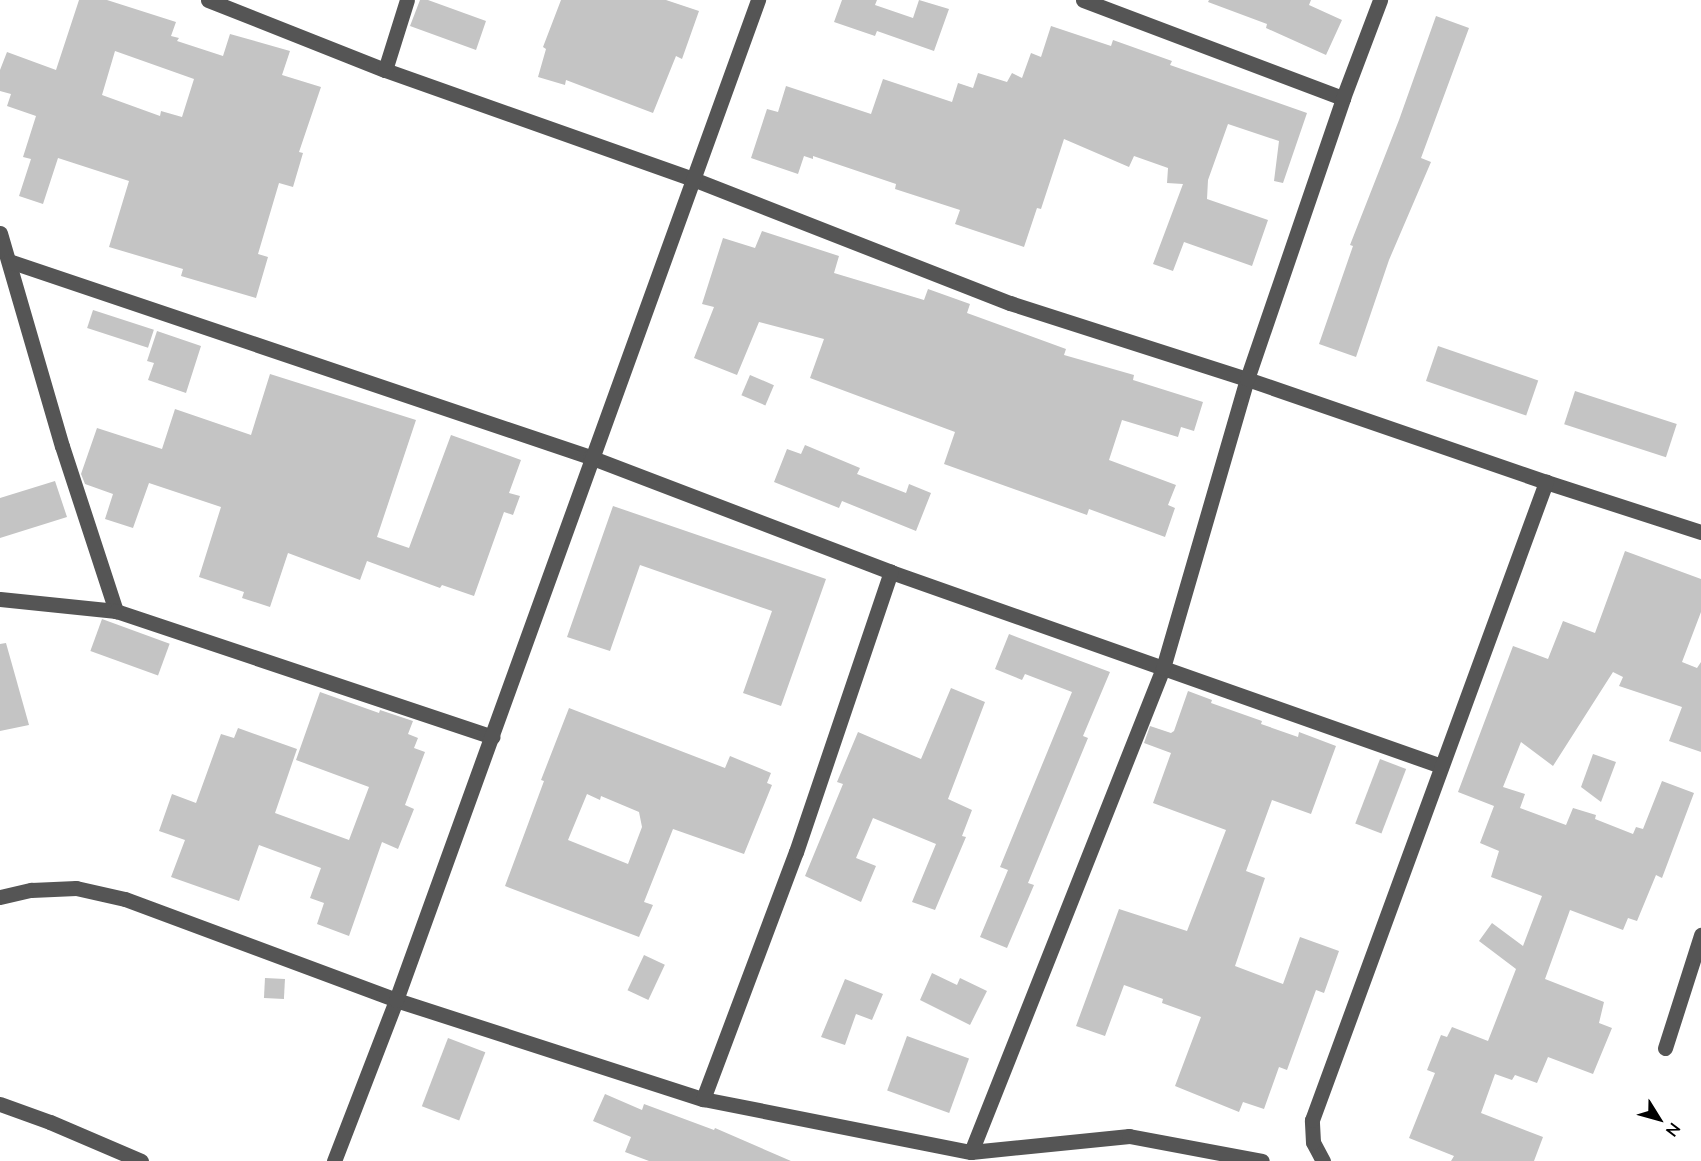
<!DOCTYPE html>
<html>
<head>
<meta charset="utf-8">
<style>
  body { margin:0 }
  #map { position:relative; width:1701px; height:1161px; overflow:hidden; background:#fff; font-family:Mulish,sans-serif }
  div>[style] { position:absolute }
  .building>* { inset:0; background:#c4c4c4; transform-origin:0 0 }
  .minor>* { height:15px; margin:-7.5px; padding:0 7.5px; transform-origin:7.5px; border-radius:7.5px; background:#555 }
  span { translate:-50% -50%; white-space:nowrap; text-align:center; line-height:1.15; -webkit-text-stroke:4.5px #fff; paint-order:stroke }
  .north { position:absolute; left:1629px; top:1089px; width:60px; height:60px; -webkit-text-stroke:4px #fff; paint-order:stroke; rotate:127deg; font-size:16px; font-weight:700; line-height:24px; text-align:center; color:#000 }
  .north::after { content:''; display:block; margin:auto; width:21px; height:27px; background:#000; clip-path:polygon(50% 0,100% 100%,50% 72%,0 100%) }
</style>
</head>
<body>
<div id="map">
  <div class="building">
    <div style="clip-path:polygon(evenodd,79px 0,107px 0,176px 22px,171px 36px,179px 38px,177px 41px,223px 56px,230px 34px,290px 51px,282px 75px,321px 87px,299px 152px,303px 153px,293px 187px,279px 183px,258px 254px,268px 257px,256px 298px,181px 276px,183px 269px,109px 247px,129px 181px,58px 158px,43px 204px,19px 196px,31px 159px,23px 157px,36px 116px,7px 106px,11px 94px,0 91px,0 70px,7px 52px,56px 70px,79px 0,115px 51px,194px 79px,182px 117px,161px 111px,160px 116px,102px 95px,115px 51px)"></div>
    <div style="clip-path:polygon(420px 0,428px 0,486px 21px,476px 50px,410px 26px)"></div>
    <div style="clip-path:polygon(561px 0,666px 0,699px 11px,682px 59px,676px 56px,653px 113px,566px 80px,565px 85px,538px 77px,546px 49px,543px 47px)"></div>
    <div style="clip-path:polygon(842px 0,877px 0,875px 5px,913px 18px,919px 0,949px 9px,934px 51px,877px 31px,875px 36px,834px 22px)"></div>
    <div style="clip-path:polygon(1209px 0,1311px 0,1309px 5px,1342px 20px,1326px 55px,1266px 28px,1267px 24px,1208px 2px)"></div>
    <div style="clip-path:polygon(1436px 16px,1469px 28px,1421px 158px,1431px 162px,1389px 260px,1356px 357px,1319px 344px,1353px 246px,1350px 245px,1399px 120px)"></div>
    <div style="clip-path:polygon(1051px 26px,1111px 46px,1113px 40px,1172px 61px,1170px 65px,1307px 113px,1283px 183px,1274px 181px,1279px 141px,1228px 124px,1208px 180px,1207px 199px,1268px 220px,1252px 266px,1184px 242px,1173px 271px,1153px 264px,1183px 184px,1167px 183px,1168px 168px,1134px 156px,1129px 167px,1064px 139px,1041px 209px,1037px 208px,1024px 247px,955px 224px,960px 210px,895px 189px,896px 184px,813px 156px,813px 159px,804px 156px,798px 174px,751px 158px,767px 109px,778px 112px,786px 86px,871px 114px,883px 79px,952px 102px,958px 83px,973px 88px,978px 73px,1007px 82px,1012px 73px,1022px 78px,1031px 53px,1041px 57px)"></div>
    <div style="clip-path:polygon(762px 231px,839px 256px,834px 273px,924px 300px,928px 289px,970px 304px,967px 313px,1066px 349px,1064px 355px,1134px 375px,1133px 380px,1203px 402px,1194px 431px,1181px 427px,1178px 437px,1122px 420px,1109px 460px,1176px 485px,1168px 505px,1175px 508px,1165px 537px,1089px 509px,1087px 515px,944px 464px,955px 432px,810px 378px,824px 339px,759px 322px,737px 375px,694px 358px,714px 307px,702px 304px,723px 238px,755px 248px)"></div>
    <div style="left:93px;top:310px;width:64px;height:19px;rotate:18deg"></div>
    <div style="clip-path:polygon(157px 331px,201px 346px,186px 393px,148px 380px,154px 363px,147px 361px)"></div>
    <div style="left:1438px;top:346px;width:106px;height:37px;rotate:19deg"></div>
    <div style="clip-path:polygon(270px 374px,416px 420px,377px 537px,409px 548px,451px 435px,521px 460px,509px 493px,520px 496px,513px 515px,504px 512px,474px 596px,442px 585px,440px 588px,367px 561px,360px 580px,288px 553px,270px 607px,242px 598px,244px 592px,199px 577px,221px 507px,149px 483px,133px 528px,105px 519px,113px 494px,85px 484px,81px 474px,97px 428px,162px 449px,175px 409px,251px 435px)"></div>
    <div style="left:750px;top:375px;width:26px;height:22px;rotate:23deg"></div>
    <div style="left:1575px;top:391px;width:107px;height:35px;rotate:18deg"></div>
    <div style="clip-path:polygon(805px 445px,860px 468px,857px 474px,906px 493px,909px 484px,931px 493px,916px 531px,842px 501px,839px 508px,774px 482px,787px 449px,801px 454px)"></div>
    <div style="clip-path:polygon(55px 481px,67px 517px,0 538px,0 498px)"></div>
    <div style="clip-path:polygon(613px 506px,826px 579px,781px 706px,743px 693px,772px 611px,640px 565px,610px 651px,567px 637px)"></div>
    <div style="clip-path:polygon(1625px 551px,1701px 579px,1701px 612px,1682px 662px,1697px 668px,1701px 662px,1701px 752px,1669px 741px,1682px 707px,1619px 686px,1623px 677px,1613px 672px,1553px 766px,1521px 742px,1503px 787px,1525px 794px,1520px 808px,1566px 825px,1573px 808px,1596px 815px,1595px 819px,1633px 834px,1636px 827px,1643px 829px,1662px 781px,1694px 793px,1662px 878px,1656px 875px,1637px 921px,1628px 918px,1623px 930px,1570px 910px,1545px 979px,1604px 1002px,1599px 1023px,1612px 1028px,1593px 1074px,1548px 1057px,1537px 1083px,1515px 1075px,1512px 1080px,1495px 1074px,1481px 1113px,1543px 1137px,1534px 1161px,1451px 1161px,1454px 1156px,1409px 1138px,1435px 1073px,1427px 1070px,1441px 1035px,1447px 1037px,1452px 1027px,1488px 1041px,1516px 969px,1479px 941px,1492px 923px,1523px 946px,1542px 896px,1491px 877px,1499px 851px,1480px 843px,1494px 806px,1458px 792px,1513px 646px,1548px 659px,1563px 621px,1595px 633px)"></div>
    <div style="left:102px;top:619px;width:72px;height:34px;rotate:20deg"></div>
    <div style="clip-path:polygon(1009px 634px,1110px 672px,1083px 736px,1088px 738px,1028px 883px,1034px 885px,1007px 948px,980px 937px,1008px 870px,1000px 867px,1072px 692px,1025px 674px,1022px 680px,995px 669px)"></div>
    <div style="clip-path:polygon(6px 643px,29px 725px,0 731px,0 644px)"></div>
    <div style="clip-path:polygon(951px 688px,985px 702px,948px 799px,972px 810px,962px 836px,966px 837px,935px 910px,912px 902px,936px 844px,873px 818px,856px 858px,876px 866px,861px 902px,805px 876px,843px 784px,837px 782px,858px 732px,921px 759px)"></div>
    <div style="clip-path:polygon(1188px 691px,1212px 700px,1211px 703px,1262px 721px,1261px 724px,1298px 737px,1299px 732px,1336px 746px,1311px 814px,1272px 800px,1246px 871px,1265px 878px,1235px 966px,1283px 984px,1300px 937px,1339px 951px,1324px 993px,1316px 990px,1287px 1070px,1279px 1067px,1264px 1109px,1243px 1102px,1239px 1112px,1175px 1086px,1201px 1017px,1162px 1003px,1163px 999px,1124px 985px,1105px 1036px,1076px 1026px,1119px 909px,1187px 931px,1226px 830px,1153px 803px,1171px 753px,1144px 743px,1150px 726px,1171px 733px,1174px 731px)"></div>
    <div style="clip-path:polygon(320px 692px,379px 713px,380px 710px,413px 721px,408px 734px,418px 738px,414px 748px,425px 752px,405px 805px,414px 809px,398px 849px,382px 842px,349px 936px,317px 924px,324px 903px,310px 898px,321px 868px,259px 845px,239px 901px,171px 877px,185px 840px,159px 831px,172px 794px,196px 803px,221px 734px,234px 738px,238px 728px,297px 749px,275px 813px,349px 840px,369px 787px,296px 760px)"></div>
    <div style="clip-path:polygon(evenodd,569px 708px,725px 768px,730px 756px,771px 773px,767px 783px,772px 785px,744px 854px,673px 829px,644px 902px,653px 905px,639px 937px,505px 886px,544px 781px,541px 780px,569px 708px,587px 794px,600px 800px,601px 796px,639px 812px,642px 827px,628px 864px,568px 840px,587px 794px)"></div>
    <div style="clip-path:polygon(1593px 754px,1616px 762px,1601px 802px,1581px 787px)"></div>
    <div style="left:1380px;top:759px;width:28px;height:69px;rotate:21deg"></div>
    <div style="left:644px;top:955px;width:23px;height:39px;rotate:25deg"></div>
    <div style="clip-path:polygon(932px 973px,957px 985px,960px 978px,987px 991px,970px 1025px,920px 1000px)"></div>
    <div style="left:265px;top:978px;width:20px;height:20px;rotate:3deg"></div>
    <div style="clip-path:polygon(845px 979px,883px 994px,872px 1020px,856px 1014px,845px 1045px,821px 1037px)"></div>
    <div style="left:907px;top:1036px;width:66px;height:58px;rotate:20deg"></div>
    <div style="left:448px;top:1038px;width:40px;height:73px;rotate:21deg"></div>
    <div style="clip-path:polygon(605px 1094px,642px 1110px,644px 1104px,714px 1130px,715px 1128px,791px 1161px,649px 1161px,625px 1152px,631px 1137px,593px 1121px)"></div>
  </div>
  <div class="minor">
    <div style="left:208px;top:0;width:190px;rotate:21.6deg"></div>
    <div style="left:385px;top:70px;width:327px;rotate:19.5deg"></div>
    <div style="left:693px;top:179px;width:340px;rotate:21.4deg"></div>
    <div style="left:1010px;top:303px;width:249px;rotate:17.8deg"></div>
    <div style="left:1247px;top:379px;width:316px;rotate:19deg"></div>
    <div style="left:1546px;top:482px;width:163px;rotate:17.9deg"></div>
    <div style="left:1083px;top:0;width:278px;rotate:20.7deg"></div>
    <div style="left:385px;top:70px;width:73px;rotate:-72.6deg"></div>
    <div style="left:0;top:233px;width:222px;rotate:73.8deg"></div>
    <div style="left:62px;top:446px;width:174px;rotate:71.9deg"></div>
    <div style="left:9px;top:261px;width:613px;rotate:18.64deg"></div>
    <div style="left:590px;top:457px;width:322px;rotate:20.9deg"></div>
    <div style="left:891px;top:572px;width:583px;rotate:19.43deg"></div>
    <div style="left:0;top:599px;width:117px;rotate:5.9deg"></div>
    <div style="left:116px;top:611px;width:397px;rotate:18.5deg"></div>
    <div style="left:0;top:897px;width:32px;rotate:-13deg"></div>
    <div style="left:31px;top:890px;width:45px;rotate:-2.5deg"></div>
    <div style="left:76px;top:888px;width:50px;rotate:12.7deg"></div>
    <div style="left:125px;top:899px;width:289px;rotate:20.4deg"></div>
    <div style="left:396px;top:1000px;width:323px;rotate:17.9deg"></div>
    <div style="left:703px;top:1099px;width:273px;rotate:11.2deg"></div>
    <div style="left:971px;top:1152px;width:159px;rotate:-5.8deg"></div>
    <div style="left:1129px;top:1136px;width:135px;rotate:10.6deg"></div>
    <div style="left:1665px;top:1048px;width:119px;rotate:-72.3deg"></div>
    <div style="left:703px;top:1099px;width:264px;rotate:-69.4deg"></div>
    <div style="left:796px;top:852px;width:296px;rotate:-71.3deg"></div>
    <div style="left:0;top:1104px;width:53px;rotate:19.8deg"></div>
    <div style="left:50px;top:1122px;width:99px;rotate:23.2deg"></div>
    <div style="left:971px;top:1152px;width:521px;rotate:-68.36deg"></div>
    <div style="left:1163px;top:668px;width:301px;rotate:-73.8deg"></div>
    <div style="left:1247px;top:379px;width:297px;rotate:-71.1deg"></div>
    <div style="left:1343px;top:98px;width:105px;rotate:-69.3deg"></div>
    <div style="left:334px;top:1161px;width:173px;rotate:-68.9deg"></div>
    <div style="left:396px;top:1000px;width:1064px;rotate:-70.1deg"></div>
    <div style="left:1323px;top:1161px;width:21px;rotate:-118deg"></div>
    <div style="left:1313px;top:1142px;width:22px;rotate:-93deg"></div>
    <div style="left:1312px;top:1120px;width:680px;rotate:-69.86deg"></div>
  </div>
  <div class="north">N</div>
</div>
</body>
</html>
